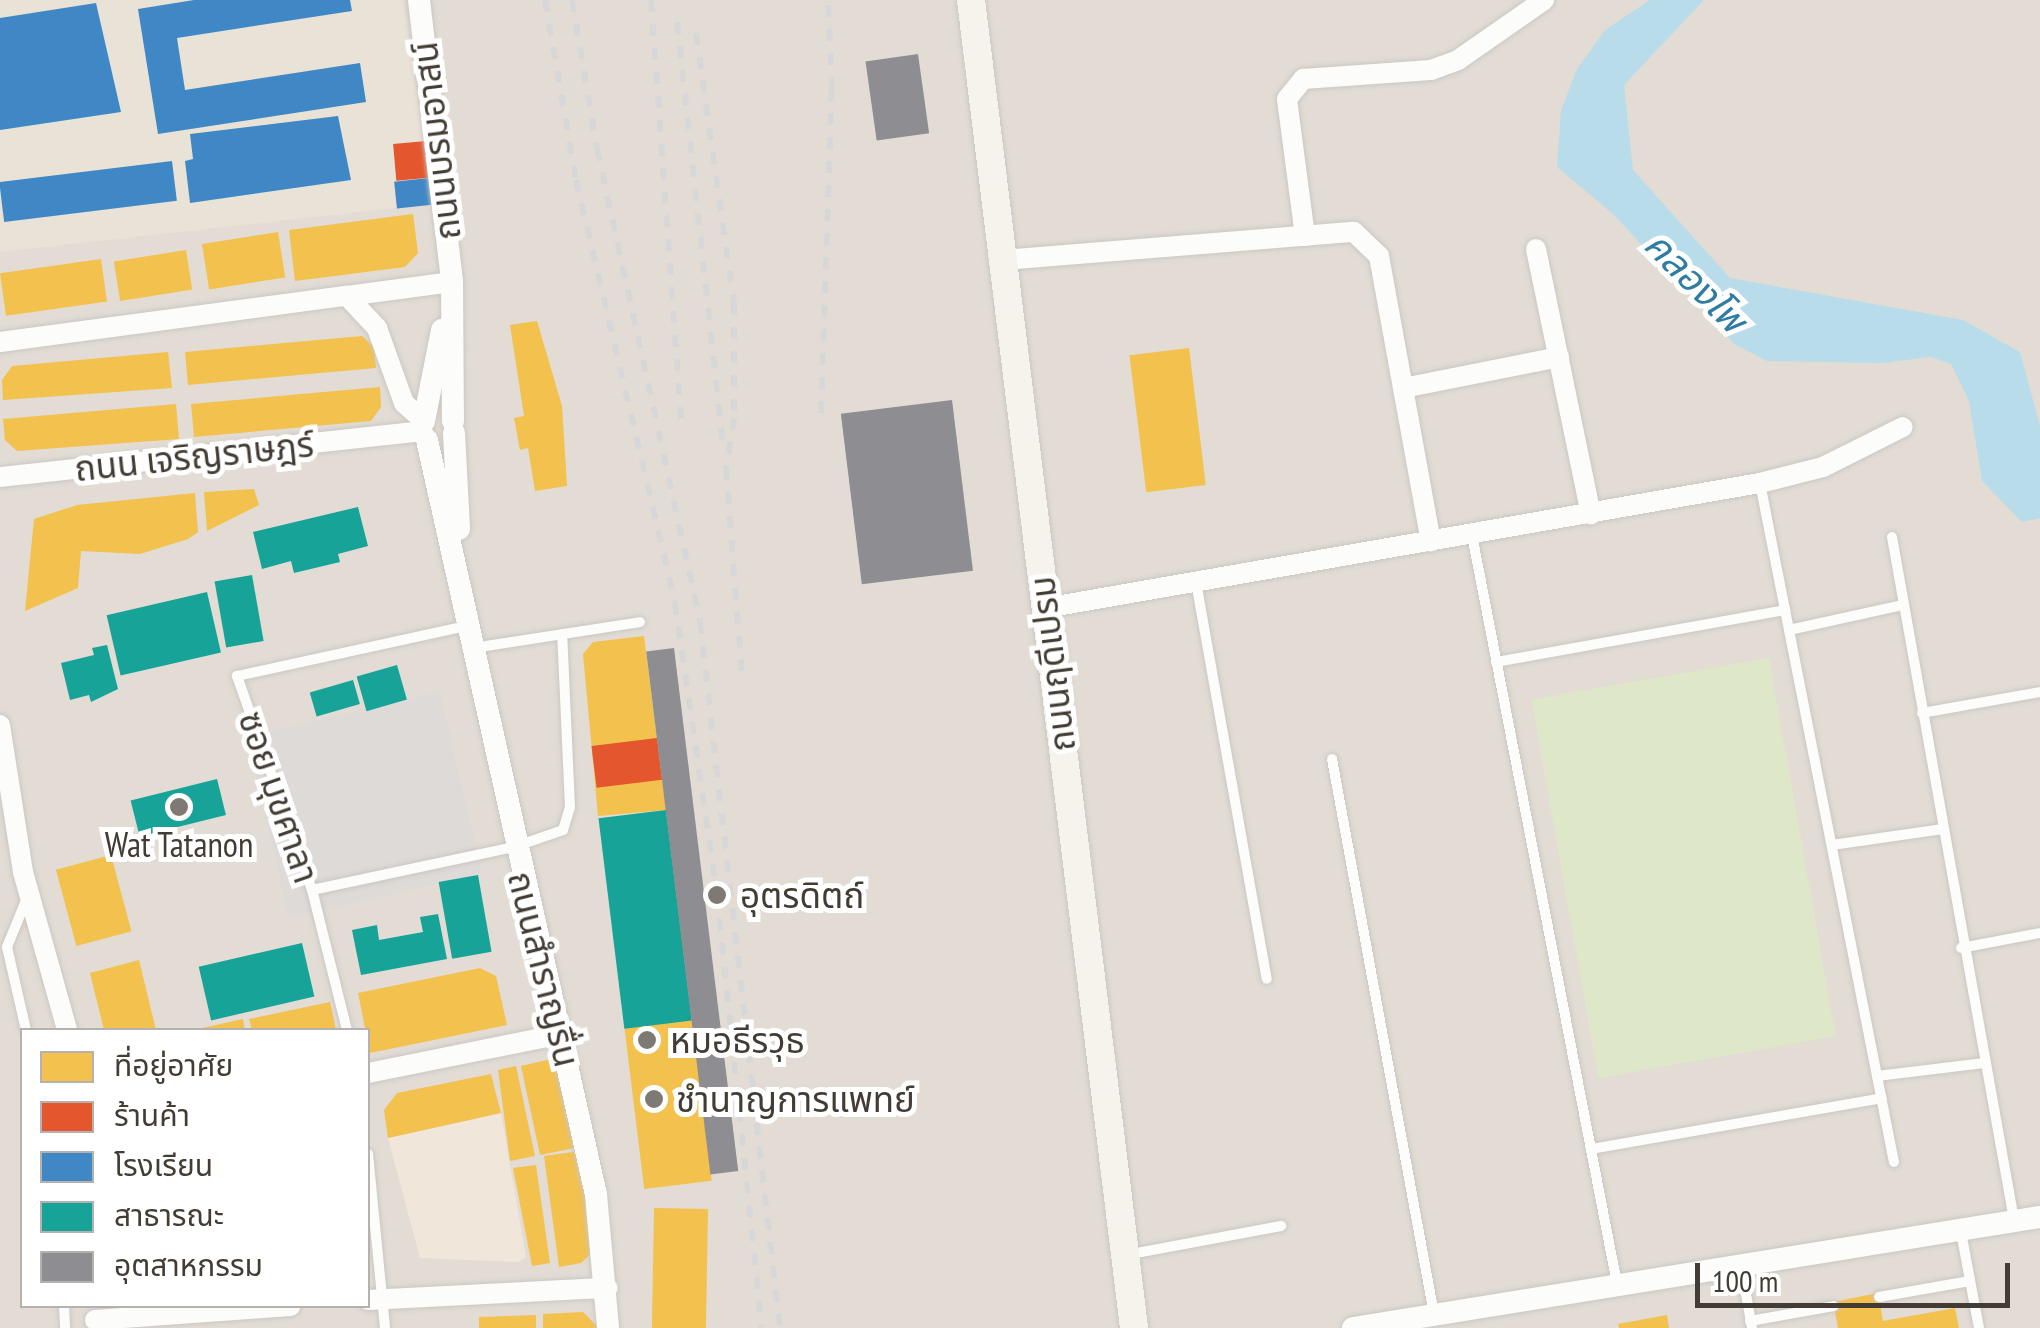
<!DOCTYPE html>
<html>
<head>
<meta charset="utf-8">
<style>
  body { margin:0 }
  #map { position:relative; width:2040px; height:1328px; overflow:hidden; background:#eeebe7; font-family:"PT Sans Narrow","Noto Sans Thai",sans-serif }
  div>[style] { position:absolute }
  .residential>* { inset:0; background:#e2dcd4 }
  .commercial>* { inset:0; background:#f1e6da }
  .education>* { inset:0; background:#e9e2d6 }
  .green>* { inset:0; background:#dee8c8; transform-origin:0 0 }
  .parking>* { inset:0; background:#dddad7; transform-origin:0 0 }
  .water>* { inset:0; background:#b9dceb }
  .homes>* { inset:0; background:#f2c14e; transform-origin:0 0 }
  .shops>* { inset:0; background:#e4572e; transform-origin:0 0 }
  .schools>* { inset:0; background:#3f88c5; transform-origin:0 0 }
  .public>* { inset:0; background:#17a398; transform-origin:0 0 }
  .industry>* { inset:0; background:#8d8d92; transform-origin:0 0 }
  .roads { filter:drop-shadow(0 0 2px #cac7c3) drop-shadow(0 0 2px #cac7c3) }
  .service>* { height:10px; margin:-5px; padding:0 5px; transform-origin:5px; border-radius:5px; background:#fcfcfb }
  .minor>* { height:20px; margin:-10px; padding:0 10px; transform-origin:10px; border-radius:10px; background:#fcfcfb }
  .tertiary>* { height:22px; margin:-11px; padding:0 11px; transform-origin:11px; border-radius:11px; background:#fcfcfb }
  .secondary>* { height:28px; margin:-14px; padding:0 14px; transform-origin:14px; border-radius:14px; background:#f6f3ed }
  .rail>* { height:6px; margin-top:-3px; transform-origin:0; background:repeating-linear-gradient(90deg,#d8d7d7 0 12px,transparent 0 24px) }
  .dots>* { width:28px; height:28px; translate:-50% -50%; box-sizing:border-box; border:5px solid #fff; border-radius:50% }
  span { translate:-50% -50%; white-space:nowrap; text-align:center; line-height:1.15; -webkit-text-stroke:10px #fff; paint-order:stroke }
  .street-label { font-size:35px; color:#433c34 }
  .poi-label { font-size:35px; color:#433c34 }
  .left { translate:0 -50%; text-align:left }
  .water-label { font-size:38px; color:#307da3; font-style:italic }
  .legend { position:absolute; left:20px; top:1028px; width:350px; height:280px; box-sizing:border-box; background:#fff; border:2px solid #b4b1ae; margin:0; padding:12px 18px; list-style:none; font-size:30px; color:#433c34 }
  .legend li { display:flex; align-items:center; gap:20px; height:50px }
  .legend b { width:50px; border:2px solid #b4b1ae }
  .scale { position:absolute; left:1695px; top:1263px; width:315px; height:45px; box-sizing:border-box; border:5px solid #433c34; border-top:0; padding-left:12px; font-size:30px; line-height:35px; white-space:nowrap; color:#433c34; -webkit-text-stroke:8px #fff; paint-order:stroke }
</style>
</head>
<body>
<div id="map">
  <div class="residential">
    <div style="clip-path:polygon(evenodd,0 0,2040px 0,2040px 1328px,0 1328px,0 0,22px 1030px,368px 1030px,368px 1306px,22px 1306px,22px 1030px)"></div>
  </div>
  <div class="commercial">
    <div style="clip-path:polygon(501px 1113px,526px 1257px,518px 1262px,420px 1258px,388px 1138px)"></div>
  </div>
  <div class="education">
    <div style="clip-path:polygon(0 0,403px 0,429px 178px,394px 181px,396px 208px,0 252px)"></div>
  </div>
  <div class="green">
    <div style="left:1769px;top:658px;width:384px;height:241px;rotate:80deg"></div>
  </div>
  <div class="parking">
    <div style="left:440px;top:692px;width:186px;height:198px;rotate:77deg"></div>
  </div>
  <div class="water">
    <div style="clip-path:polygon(1650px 0,1704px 0,1624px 85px,1633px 170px,1730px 278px,1963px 320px,2020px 352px,2040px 426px,2040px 518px,2022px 522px,1982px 481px,1969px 401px,1951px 364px,1931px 357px,1882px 363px,1767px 361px,1734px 344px,1613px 214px,1557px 167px,1561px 110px,1577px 69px,1605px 30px)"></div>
  </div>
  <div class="homes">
    <div style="clip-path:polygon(413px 214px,418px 253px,405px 267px,295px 281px,289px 230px)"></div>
    <div style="left:278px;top:232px;width:46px;height:77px;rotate:81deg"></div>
    <div style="left:186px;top:250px;width:40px;height:73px;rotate:81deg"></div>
    <div style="left:101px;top:259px;width:43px;height:102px;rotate:82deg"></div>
    <div style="clip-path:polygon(537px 321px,562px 406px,567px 486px,535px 491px,528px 448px,520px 450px,514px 418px,524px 416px,510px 325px)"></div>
    <div style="clip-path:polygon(362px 336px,374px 347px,376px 368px,188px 385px,185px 352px)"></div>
    <div style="left:1189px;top:348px;width:138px;height:60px;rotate:83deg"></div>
    <div style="clip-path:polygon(168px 352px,172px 388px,3px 400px,2px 380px,12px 366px)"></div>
    <div style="clip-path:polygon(380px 387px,381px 407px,371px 421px,194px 437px,191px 404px)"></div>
    <div style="clip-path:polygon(176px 404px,179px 439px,17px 451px,5px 440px,3px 419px)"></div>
    <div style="clip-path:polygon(254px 489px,259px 505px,207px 531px,204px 492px)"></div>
    <div style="clip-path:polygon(195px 493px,198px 532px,188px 539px,140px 554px,81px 551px,78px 588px,25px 611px,34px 519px,77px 505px)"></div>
    <div style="clip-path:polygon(644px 636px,666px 810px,598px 816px,583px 654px,593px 642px)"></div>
    <div style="left:111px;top:855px;width:79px;height:57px;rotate:75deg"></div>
    <div style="clip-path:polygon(139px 960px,156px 1030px,104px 1030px,90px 973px)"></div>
    <div style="clip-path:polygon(480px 968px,496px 976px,507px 1025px,370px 1053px,358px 993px)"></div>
    <div style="clip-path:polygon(330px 1002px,336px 1030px,252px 1030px,249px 1019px)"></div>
    <div style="clip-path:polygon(243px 1019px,245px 1030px,198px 1030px,198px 1029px)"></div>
    <div style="left:692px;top:1020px;width:162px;height:68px;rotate:83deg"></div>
    <div style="clip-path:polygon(552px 1059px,562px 1066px,580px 1147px,540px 1155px,521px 1066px)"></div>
    <div style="clip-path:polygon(516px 1066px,535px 1156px,510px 1161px,498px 1070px)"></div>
    <div style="clip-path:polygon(491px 1074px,501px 1113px,388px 1138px,384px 1110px,397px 1093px)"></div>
    <div style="clip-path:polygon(580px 1151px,594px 1251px,581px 1263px,559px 1267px,544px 1156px)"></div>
    <div style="clip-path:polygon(536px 1165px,550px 1263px,532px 1266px,513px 1168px)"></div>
    <div style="left:654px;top:1208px;width:54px;height:120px;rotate:1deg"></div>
    <div style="clip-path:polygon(1878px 1293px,1883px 1321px,1955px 1308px,1959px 1328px,1838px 1328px,1833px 1302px)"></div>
    <div style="clip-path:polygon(583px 1312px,599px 1328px,543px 1328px,543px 1314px)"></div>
    <div style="clip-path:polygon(536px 1315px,536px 1328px,479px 1328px,479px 1317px)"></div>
    <div style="clip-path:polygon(1667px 1315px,1669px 1328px,1619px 1328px,1618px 1324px)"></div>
  </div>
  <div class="shops">
    <div style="left:426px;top:141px;width:37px;height:33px;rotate:85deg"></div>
    <div style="left:657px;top:738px;width:42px;height:66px;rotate:83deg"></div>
  </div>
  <div class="schools">
    <div style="clip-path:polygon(194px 0,350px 0,352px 11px,177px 38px,185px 90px,360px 63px,366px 102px,158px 134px,138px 9px)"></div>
    <div style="clip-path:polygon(96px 3px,121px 112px,0 130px,0 18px)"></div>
    <div style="clip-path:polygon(338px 116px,351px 180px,190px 203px,185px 161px,193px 159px,190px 134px)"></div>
    <div style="left:172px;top:161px;width:40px;height:174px;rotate:83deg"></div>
    <div style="left:429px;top:178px;width:27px;height:35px;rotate:84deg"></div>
  </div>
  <div class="public">
    <div style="clip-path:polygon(358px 507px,368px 546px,338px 554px,340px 562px,294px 573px,291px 561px,262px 569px,253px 532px)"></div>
    <div style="left:252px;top:575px;width:67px;height:38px;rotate:80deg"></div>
    <div style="left:207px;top:592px;width:62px;height:103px;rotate:77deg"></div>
    <div style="clip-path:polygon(107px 645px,118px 689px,91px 702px,89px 695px,70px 700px,61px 663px,94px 655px,92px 648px)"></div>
    <div style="left:397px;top:665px;width:36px;height:42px;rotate:74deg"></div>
    <div style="left:353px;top:680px;width:25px;height:45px;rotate:74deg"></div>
    <div style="left:217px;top:779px;width:37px;height:89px;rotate:76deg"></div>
    <div style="left:666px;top:810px;width:212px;height:68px;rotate:83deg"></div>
    <div style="left:478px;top:875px;width:78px;height:40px;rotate:80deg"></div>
    <div style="clip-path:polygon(438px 914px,447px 959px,361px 975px,352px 930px,377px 925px,379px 940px,423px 932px,420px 917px)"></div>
    <div style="left:302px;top:943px;width:55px;height:106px;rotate:77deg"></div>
  </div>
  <div class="industry">
    <div style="left:918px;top:54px;width:80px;height:53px;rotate:82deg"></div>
    <div style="left:952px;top:400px;width:172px;height:112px;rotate:83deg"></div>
    <div style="left:674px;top:648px;width:527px;height:28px;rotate:83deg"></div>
  </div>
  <div class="roads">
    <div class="service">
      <div style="left:1760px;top:483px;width:692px;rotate:78.84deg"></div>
      <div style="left:1472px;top:535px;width:763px;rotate:79.04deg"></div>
      <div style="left:1892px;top:537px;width:694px;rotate:79.87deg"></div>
      <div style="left:1196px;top:582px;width:403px;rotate:79.9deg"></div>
      <div style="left:1789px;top:630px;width:117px;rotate:-12.4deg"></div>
      <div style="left:473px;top:648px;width:169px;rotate:-8.8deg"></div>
      <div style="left:1496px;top:662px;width:294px;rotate:-10.2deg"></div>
      <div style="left:1922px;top:713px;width:120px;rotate:-10.1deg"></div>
      <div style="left:1332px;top:759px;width:564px;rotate:79.59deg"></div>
      <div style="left:1832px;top:845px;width:112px;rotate:-8.2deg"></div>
      <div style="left:312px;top:890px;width:207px;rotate:-12deg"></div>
      <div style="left:514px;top:847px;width:52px;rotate:-19.1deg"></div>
      <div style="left:563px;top:830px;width:24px;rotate:-73deg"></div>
      <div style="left:570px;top:807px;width:173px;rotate:-92.6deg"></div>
      <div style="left:1961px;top:948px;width:80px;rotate:-10.8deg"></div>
      <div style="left:26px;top:1030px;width:85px;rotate:-102.9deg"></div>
      <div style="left:7px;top:947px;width:53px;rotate:-67.8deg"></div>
      <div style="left:347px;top:1030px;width:144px;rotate:-104deg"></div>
      <div style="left:312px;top:890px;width:227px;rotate:-109.3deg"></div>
      <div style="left:237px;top:676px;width:235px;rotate:-12.3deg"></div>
      <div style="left:1877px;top:1076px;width:108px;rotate:-6.9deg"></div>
      <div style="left:1591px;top:1149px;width:295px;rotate:-9.9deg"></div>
      <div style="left:368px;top:1154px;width:175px;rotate:84.4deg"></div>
      <div style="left:1961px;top:1232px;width:98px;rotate:79.4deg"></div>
      <div style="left:1126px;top:1255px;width:158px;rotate:-10.6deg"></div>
      <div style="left:1741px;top:1266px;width:63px;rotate:79.9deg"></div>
      <div style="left:1879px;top:1297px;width:92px;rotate:-10deg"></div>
      <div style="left:64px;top:1306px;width:22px;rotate:87deg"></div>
      <div style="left:1750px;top:1321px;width:85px;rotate:-10.1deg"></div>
    </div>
    <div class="minor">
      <div style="left:1305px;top:236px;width:138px;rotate:-97.5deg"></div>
      <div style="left:1287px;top:99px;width:26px;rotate:-51deg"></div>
      <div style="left:1303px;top:79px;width:128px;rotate:-4deg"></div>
      <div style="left:1431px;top:70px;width:29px;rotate:-20deg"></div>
      <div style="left:1458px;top:60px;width:105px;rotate:-34.9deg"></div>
      <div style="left:1536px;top:249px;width:271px;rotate:78.3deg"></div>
      <div style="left:1003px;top:260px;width:352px;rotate:-4.6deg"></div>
      <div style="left:1354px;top:232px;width:35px;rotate:44deg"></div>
      <div style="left:1379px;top:256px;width:290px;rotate:79.7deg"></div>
      <div style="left:347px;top:296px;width:106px;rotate:-7.6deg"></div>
      <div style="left:0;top:342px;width:350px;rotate:-7.6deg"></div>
      <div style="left:347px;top:296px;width:44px;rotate:46.8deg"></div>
      <div style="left:377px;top:328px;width:80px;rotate:70.2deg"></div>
      <div style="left:404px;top:403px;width:27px;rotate:42deg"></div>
      <div style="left:1403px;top:388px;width:159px;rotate:-11.2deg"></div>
      <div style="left:0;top:477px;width:425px;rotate:-6.2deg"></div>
      <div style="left:1045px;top:608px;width:726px;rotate:-9.92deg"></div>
      <div style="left:1760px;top:483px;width:65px;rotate:-14.3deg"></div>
      <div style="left:1823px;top:467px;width:89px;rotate:-26.6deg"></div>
      <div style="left:0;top:725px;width:149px;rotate:81.1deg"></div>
      <div style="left:23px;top:872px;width:164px;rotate:74.4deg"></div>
      <div style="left:368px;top:1073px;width:197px;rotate:-11.4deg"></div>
      <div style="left:368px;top:1300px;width:240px;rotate:-2.9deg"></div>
      <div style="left:95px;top:1320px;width:196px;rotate:-4.1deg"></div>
    </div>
    <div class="tertiary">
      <div style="left:419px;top:0;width:284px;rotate:83.3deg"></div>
      <div style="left:452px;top:282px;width:139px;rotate:89.6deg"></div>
      <div style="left:424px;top:421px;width:93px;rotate:-78.8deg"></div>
      <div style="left:454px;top:433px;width:96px;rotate:87deg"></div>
      <div style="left:427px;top:440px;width:774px;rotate:77.38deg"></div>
      <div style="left:596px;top:1195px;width:134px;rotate:84.8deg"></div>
      <div style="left:1353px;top:1328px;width:696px;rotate:-9.18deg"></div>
    </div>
    <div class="secondary">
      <div style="left:971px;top:0;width:1338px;rotate:83deg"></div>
    </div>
  </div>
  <div class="rail">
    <div style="left:545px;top:0;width:183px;rotate:80.2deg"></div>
    <div style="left:576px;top:180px;width:434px;rotate:76.8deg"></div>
    <div style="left:675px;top:603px;width:295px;rotate:81.8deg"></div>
    <div style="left:717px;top:895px;width:435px;rotate:84.1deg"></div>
    <div style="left:572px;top:0;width:151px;rotate:80.5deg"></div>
    <div style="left:597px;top:149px;width:484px;rotate:77.7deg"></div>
    <div style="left:700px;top:622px;width:711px;rotate:83.54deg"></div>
    <div style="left:651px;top:0;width:421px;rotate:85.9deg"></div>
    <div style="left:677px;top:22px;width:424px;rotate:83.8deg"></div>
    <div style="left:696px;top:33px;width:273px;rotate:82deg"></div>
    <div style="left:734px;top:303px;width:115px;rotate:90deg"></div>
    <div style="left:734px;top:418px;width:51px;rotate:99.1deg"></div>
    <div style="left:726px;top:468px;width:208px;rotate:85.6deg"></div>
    <div style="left:821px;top:413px;width:324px;rotate:-88.1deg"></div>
    <div style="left:832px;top:89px;width:89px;rotate:-92.6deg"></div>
  </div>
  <div class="dots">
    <div style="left:179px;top:807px;background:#7f7973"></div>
    <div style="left:717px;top:895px;background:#7f7973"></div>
    <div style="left:647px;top:1040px;background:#7f7973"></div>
    <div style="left:654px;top:1099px;background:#7f7973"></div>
  </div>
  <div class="street-label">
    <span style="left:436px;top:141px;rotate:-97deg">ถนนบรมอาสน์</span>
    <span style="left:194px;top:456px;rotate:-6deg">ถนน เจริญราษฎร์</span>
    <span style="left:1052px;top:664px;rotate:-97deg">ถนนฤดีเปรม</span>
    <span style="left:279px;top:797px;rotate:71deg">ซอย มุขศาลา</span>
    <span style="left:544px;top:969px;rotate:76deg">ถนนสำราญรื่น</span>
  </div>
  <div class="poi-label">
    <span style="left:179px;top:844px">Wat Tatanon</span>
    <span class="left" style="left:740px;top:895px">อุตรดิตถ์</span>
    <span class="left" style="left:670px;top:1040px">หมอธีรวุธ</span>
    <span class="left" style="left:676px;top:1099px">ชำนาญการแพทย์</span>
  </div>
  <div class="water-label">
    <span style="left:1696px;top:281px;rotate:45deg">คลองโพ</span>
  </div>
  <ul class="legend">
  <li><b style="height:28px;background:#f2c14e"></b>ที่อยู่อาศัย</li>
  <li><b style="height:28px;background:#e4572e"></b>ร้านค้า</li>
  <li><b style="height:28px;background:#3f88c5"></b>โรงเรียน</li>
  <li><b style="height:28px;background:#17a398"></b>สาธารณะ</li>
  <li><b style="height:28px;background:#8d8d92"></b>อุตสาหกรรม</li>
  </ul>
  <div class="scale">100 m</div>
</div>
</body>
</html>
